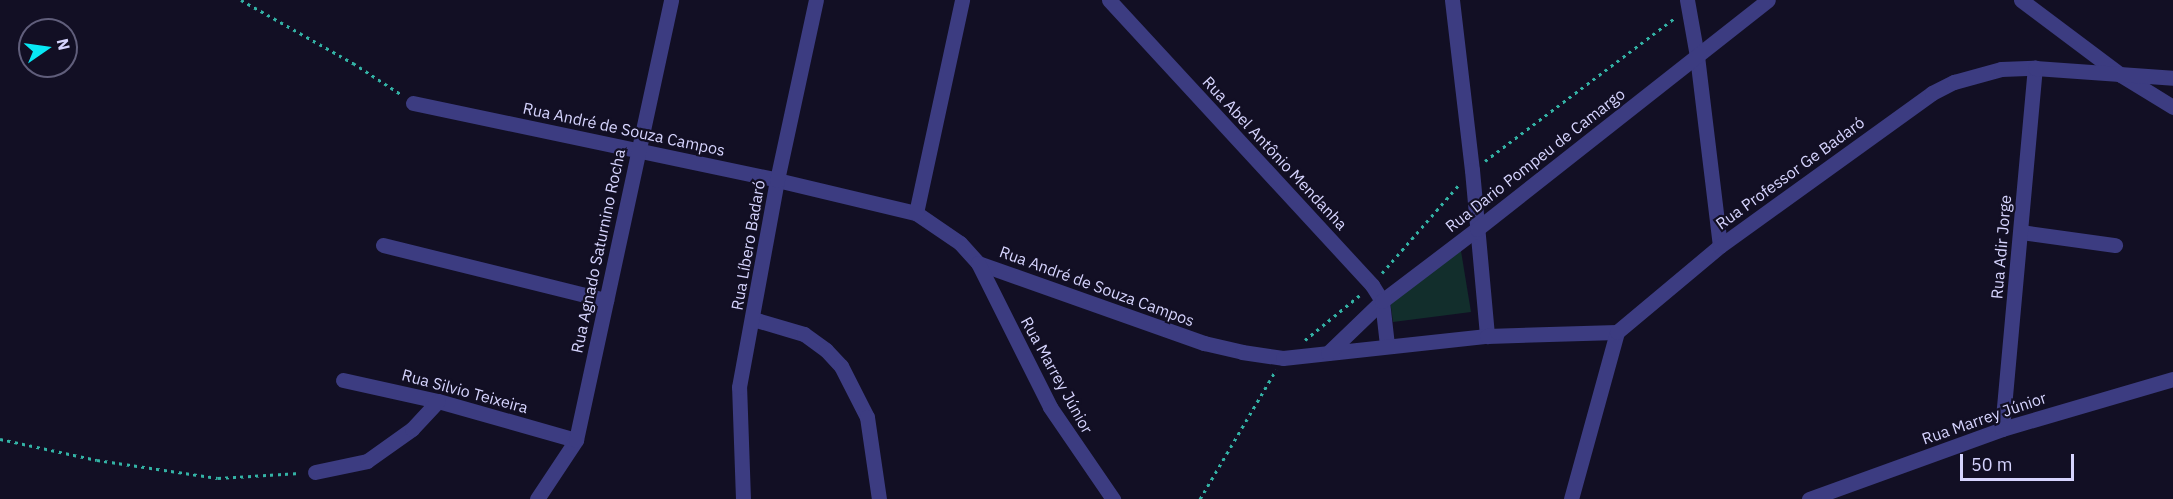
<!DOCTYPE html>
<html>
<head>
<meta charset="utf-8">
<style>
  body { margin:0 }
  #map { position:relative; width:2173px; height:499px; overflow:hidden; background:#120f24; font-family:"IBM Plex Sans",sans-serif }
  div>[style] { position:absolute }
  .green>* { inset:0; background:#122e2c }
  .path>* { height:3px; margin-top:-1.5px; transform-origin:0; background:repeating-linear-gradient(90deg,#33b2a5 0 3px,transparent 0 7.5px) }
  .minor>* { height:15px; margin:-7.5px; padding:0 7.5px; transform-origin:7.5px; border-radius:7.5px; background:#3c3c81 }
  span { translate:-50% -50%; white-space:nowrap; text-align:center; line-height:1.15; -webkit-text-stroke:4.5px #120f24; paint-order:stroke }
  .street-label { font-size:16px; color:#d6d4fe }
  .north { position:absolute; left:18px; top:18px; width:60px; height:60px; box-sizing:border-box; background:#120f24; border:2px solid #605e7b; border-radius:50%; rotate:77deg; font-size:16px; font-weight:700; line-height:24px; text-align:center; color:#d6d4fe }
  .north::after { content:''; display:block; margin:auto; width:21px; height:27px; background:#08e8f5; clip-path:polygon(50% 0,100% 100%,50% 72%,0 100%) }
  .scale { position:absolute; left:1960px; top:454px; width:114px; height:27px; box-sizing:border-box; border:3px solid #d6d4fe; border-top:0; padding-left:8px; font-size:18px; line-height:21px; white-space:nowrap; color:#d6d4fe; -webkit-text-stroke:4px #120f24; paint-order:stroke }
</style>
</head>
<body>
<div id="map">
  <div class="green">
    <div style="clip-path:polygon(1460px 245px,1471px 312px,1393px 322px,1390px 300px)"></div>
  </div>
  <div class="path">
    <div style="left:241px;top:0;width:129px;rotate:29.4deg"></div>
    <div style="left:353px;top:63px;width:59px;rotate:33.1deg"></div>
    <div style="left:1485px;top:161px;width:239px;rotate:-37deg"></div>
    <div style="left:1382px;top:273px;width:116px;rotate:-48.9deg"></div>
    <div style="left:1305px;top:340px;width:71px;rotate:-39.3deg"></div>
    <div style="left:0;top:439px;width:99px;rotate:12.2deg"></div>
    <div style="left:97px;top:460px;width:122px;rotate:8.5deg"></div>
    <div style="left:218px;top:478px;width:82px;rotate:-3.5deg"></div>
    <div style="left:1200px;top:499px;width:150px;rotate:-59.5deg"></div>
  </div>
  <div class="minor">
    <div style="left:1109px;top:0;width:388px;rotate:47.3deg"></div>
    <div style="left:1372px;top:285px;width:19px;rotate:58deg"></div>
    <div style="left:1382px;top:301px;width:44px;rotate:83.5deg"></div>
    <div style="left:1452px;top:0;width:171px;rotate:83.3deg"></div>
    <div style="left:1472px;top:170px;width:167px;rotate:84.8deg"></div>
    <div style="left:1687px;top:0;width:57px;rotate:79.9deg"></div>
    <div style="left:1697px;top:56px;width:191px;rotate:83.1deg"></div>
    <div style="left:2021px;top:0;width:125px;rotate:36.9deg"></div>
    <div style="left:2121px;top:75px;width:61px;rotate:31.6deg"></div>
    <div style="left:413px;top:103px;width:372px;rotate:11.9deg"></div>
    <div style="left:777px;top:180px;width:143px;rotate:13.4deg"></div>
    <div style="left:916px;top:213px;width:53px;rotate:34.3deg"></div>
    <div style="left:960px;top:243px;width:27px;rotate:48deg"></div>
    <div style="left:978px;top:263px;width:240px;rotate:19.5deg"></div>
    <div style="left:1204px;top:343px;width:39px;rotate:13deg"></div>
    <div style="left:1242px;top:352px;width:41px;rotate:8.3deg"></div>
    <div style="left:1283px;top:358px;width:205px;rotate:-6.2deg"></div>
    <div style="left:1487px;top:336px;width:130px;rotate:-1.8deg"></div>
    <div style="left:916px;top:213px;width:218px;rotate:-77.8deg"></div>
    <div style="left:2021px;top:232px;width:95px;rotate:7.9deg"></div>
    <div style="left:383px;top:245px;width:230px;rotate:13.9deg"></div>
    <div style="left:978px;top:263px;width:161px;rotate:63.4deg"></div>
    <div style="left:1050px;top:407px;width:112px;rotate:55.6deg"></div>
    <div style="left:753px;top:319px;width:53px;rotate:16.4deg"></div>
    <div style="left:804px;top:334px;width:27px;rotate:36deg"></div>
    <div style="left:826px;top:350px;width:22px;rotate:47deg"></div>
    <div style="left:841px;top:366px;width:57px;rotate:63deg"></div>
    <div style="left:867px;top:417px;width:83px;rotate:81.7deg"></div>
    <div style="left:1328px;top:353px;width:75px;rotate:-43.9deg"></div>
    <div style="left:1382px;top:301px;width:119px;rotate:-37.2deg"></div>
    <div style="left:1477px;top:229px;width:370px;rotate:-38.2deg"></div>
    <div style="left:343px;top:380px;width:97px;rotate:12.5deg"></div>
    <div style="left:438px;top:401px;width:143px;rotate:15.8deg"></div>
    <div style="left:2002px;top:429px;width:363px;rotate:-84.8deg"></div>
    <div style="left:315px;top:472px;width:53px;rotate:-11.9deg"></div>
    <div style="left:367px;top:461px;width:55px;rotate:-35.4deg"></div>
    <div style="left:412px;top:429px;width:38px;rotate:-47deg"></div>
    <div style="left:537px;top:499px;width:71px;rotate:-56.5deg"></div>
    <div style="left:576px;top:440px;width:450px;rotate:-77.8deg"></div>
    <div style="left:743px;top:499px;width:112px;rotate:-92deg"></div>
    <div style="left:739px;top:387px;width:210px;rotate:-79.6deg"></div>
    <div style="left:777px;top:180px;width:184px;rotate:-77.8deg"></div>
    <div style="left:1571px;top:499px;width:173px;rotate:-74.6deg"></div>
    <div style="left:1617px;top:332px;width:134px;rotate:-39.9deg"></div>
    <div style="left:1720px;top:246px;width:261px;rotate:-35.8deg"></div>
    <div style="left:1932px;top:93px;width:25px;rotate:-27deg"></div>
    <div style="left:1954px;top:82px;width:49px;rotate:-15.5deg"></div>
    <div style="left:2001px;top:69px;width:34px;rotate:-2deg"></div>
    <div style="left:2035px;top:68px;width:138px;rotate:4.1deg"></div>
    <div style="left:1809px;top:499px;width:205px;rotate:-19.9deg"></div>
    <div style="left:2002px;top:429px;width:178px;rotate:-16.3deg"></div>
  </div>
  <div class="street-label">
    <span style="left:624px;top:129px;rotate:12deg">Rua André de Souza Campos</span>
    <span style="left:1275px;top:153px;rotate:47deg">Rua Abel Antônio Mendanha</span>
    <span style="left:1535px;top:160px;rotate:-38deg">Rua Dario Pompeu de Camargo</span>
    <span style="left:1790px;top:173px;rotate:-36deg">Rua Professor Ge Badaró</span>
    <span style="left:748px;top:245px;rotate:-80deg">Rua Líbero Badaró</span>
    <span style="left:2001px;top:247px;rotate:-85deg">Rua Adir Jorge</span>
    <span style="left:598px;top:251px;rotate:-78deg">Rua Agnado Saturnino Rocha</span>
    <span style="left:1097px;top:286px;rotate:20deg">Rua André de Souza Campos</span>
    <span style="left:1057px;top:375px;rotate:61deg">Rua Marrey Júnior</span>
    <span style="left:465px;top:391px;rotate:15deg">Rua Silvio Teixeira</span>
    <span style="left:1984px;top:418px;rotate:-19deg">Rua Marrey Júnior</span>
  </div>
  <div class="north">N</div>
  <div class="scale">50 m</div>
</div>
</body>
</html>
